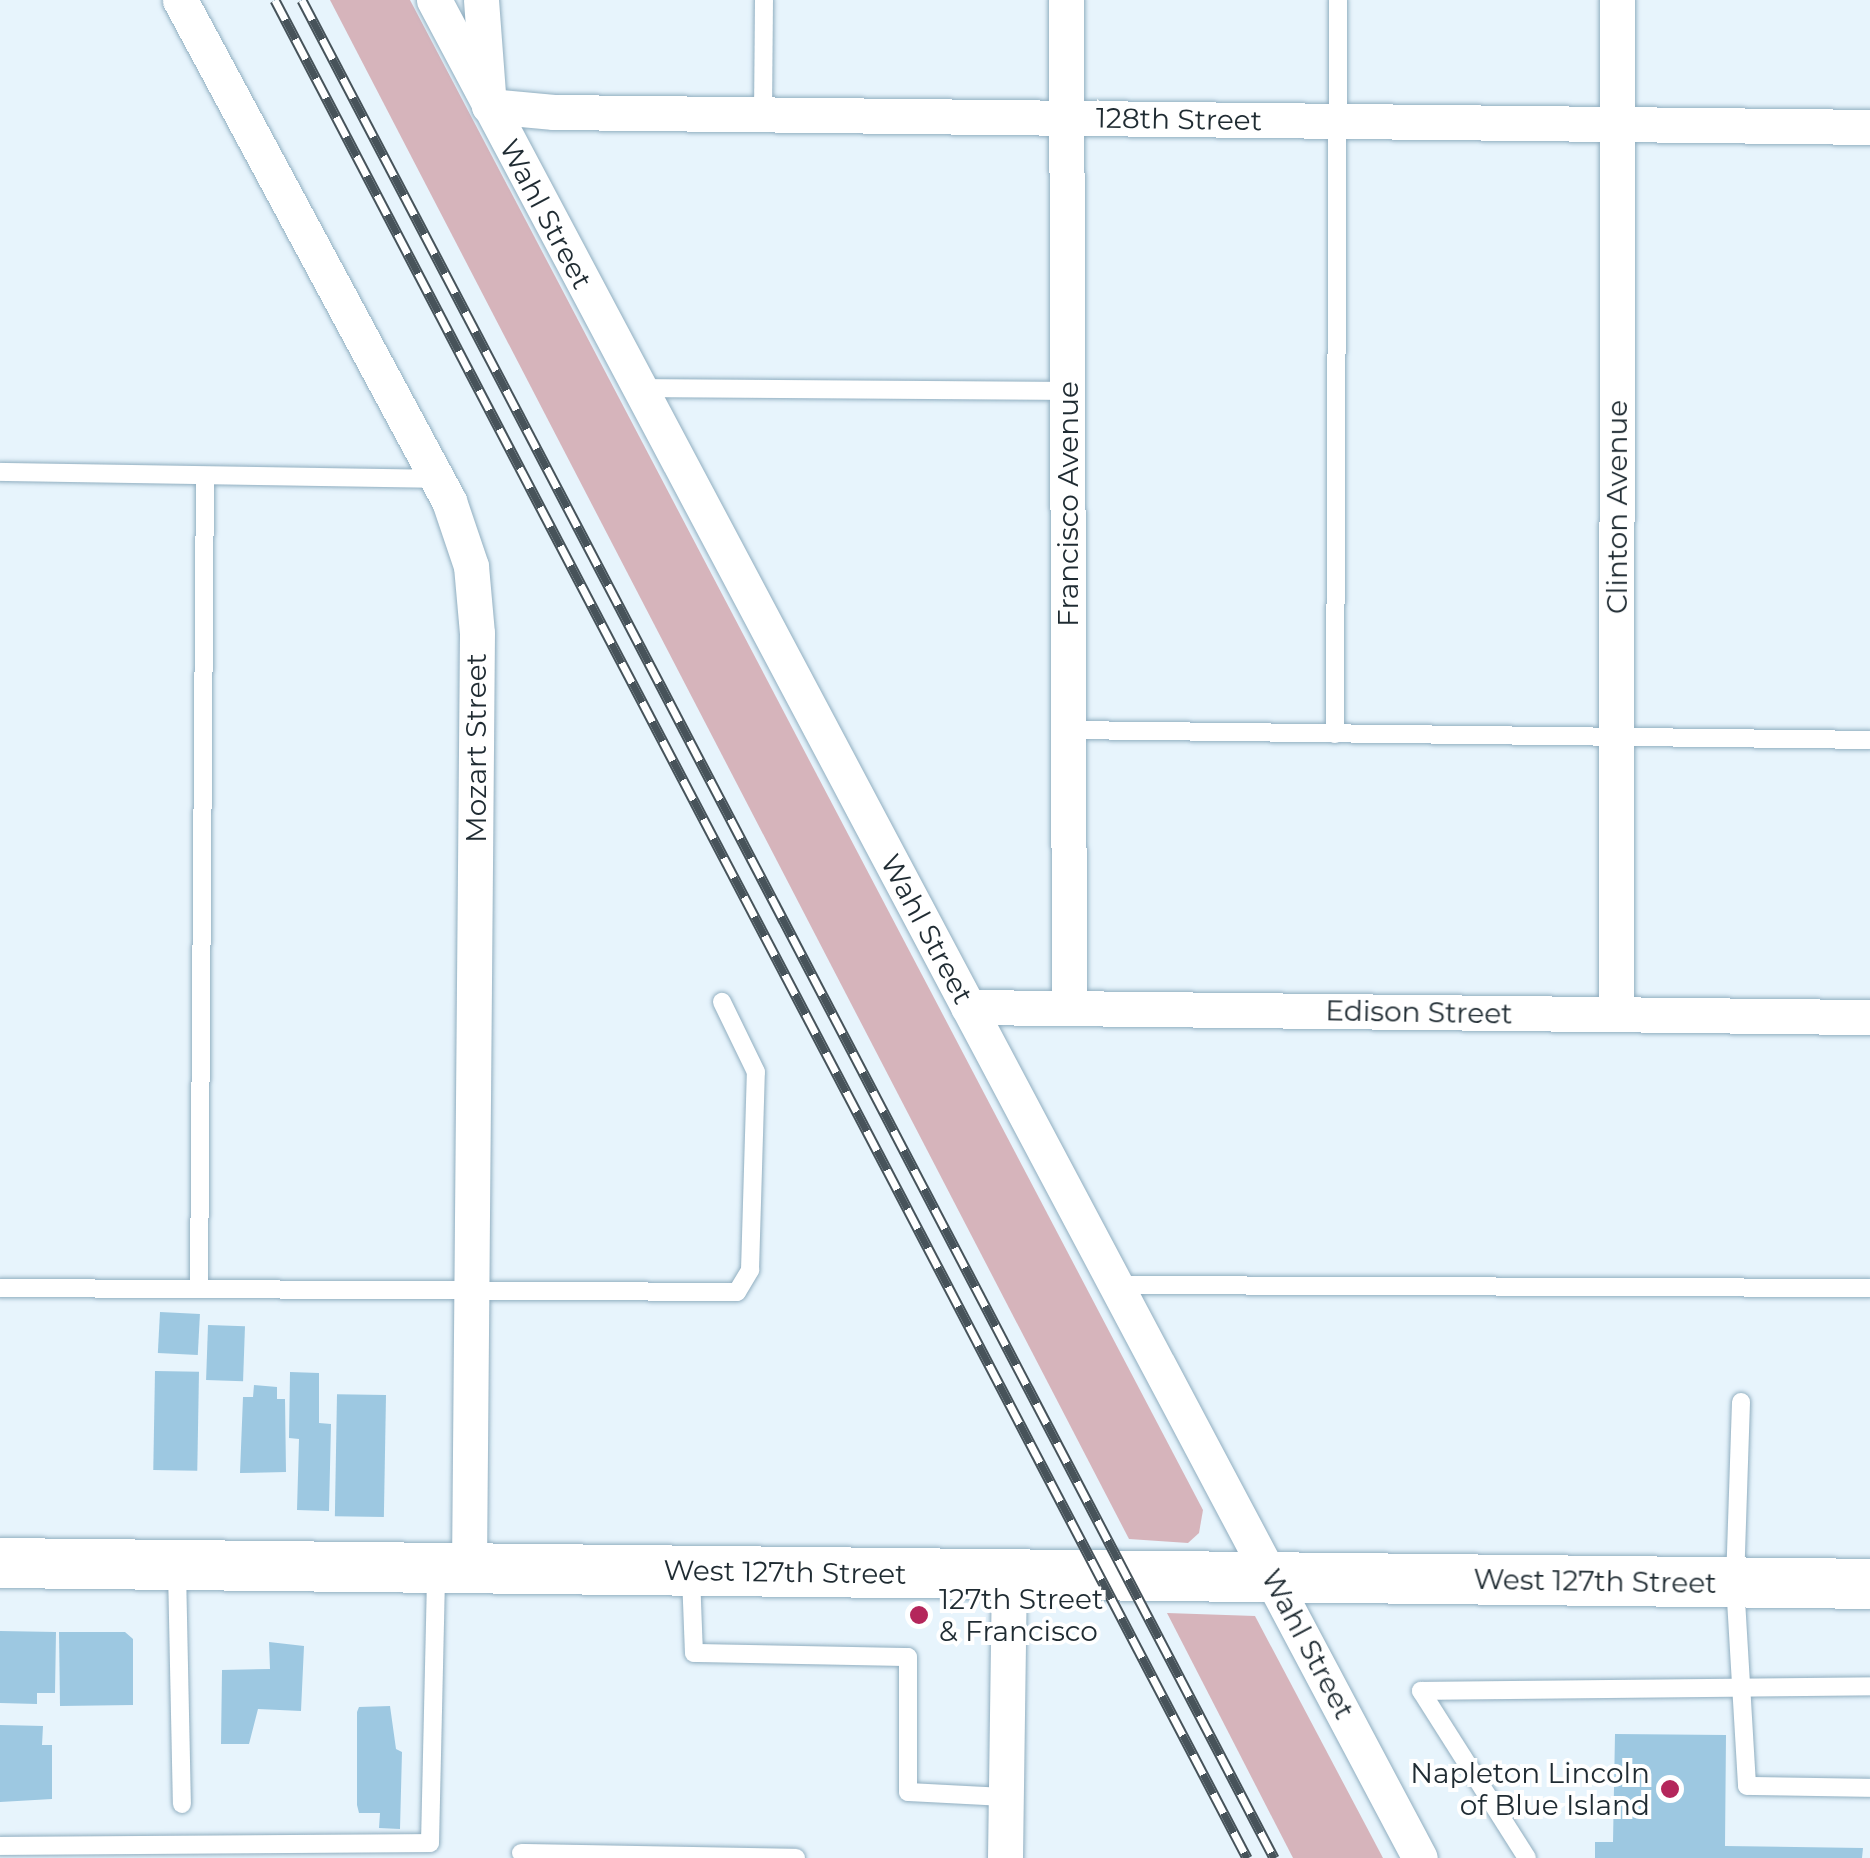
<!DOCTYPE html>
<html>
<head>
<meta charset="utf-8">
<style>
  body { margin:0 }
  #map { position:relative; width:1870px; height:1858px; overflow:hidden; background:#e7f4fc; font-family:Montserrat,sans-serif }
  div>[style] { position:absolute }
  .green>* { inset:0; background:#d6b4bb }
  .building>* { inset:0; background:#9dc8e1; transform-origin:0 0 }
  .roads { filter:drop-shadow(0 0 2px #90aec0) drop-shadow(0 0 2px #90aec0) }
  .service>* { height:18px; margin:-9px; padding:0 9px; transform-origin:9px; border-radius:9px; background:#fff }
  .minor>* { height:35px; margin:-17.5px; padding:0 17.5px; transform-origin:17.5px; border-radius:17.5px; background:#fff }
  .secondary>* { height:50px; margin:-25px; padding:0 25px; transform-origin:25px; border-radius:25px; background:#fff }
  .rail>* { height:11px; margin-top:-5.5px; transform-origin:0; background:repeating-linear-gradient(90deg,#fff 0 22px,#47535a 0 44px); box-sizing:border-box; border-block:2px solid #47535a }
  .dots>* { width:28px; height:28px; translate:-50% -50%; box-sizing:border-box; border:5px solid #fff; border-radius:50% }
  span { translate:-50% -50%; white-space:nowrap; text-align:center; line-height:1.15; -webkit-text-stroke:8px #fff; paint-order:stroke }
  .street-label { font-size:28px; color:#1f2b32 }
  .poi-label { font-size:28px; color:#1f2b32 }
  .left { translate:0 -50%; text-align:left }
  .right { translate:-100% -50%; text-align:right }
</style>
</head>
<body>
<div id="map">
  <div class="green">
    <div style="clip-path:polygon(330px 0,410px 0,1203px 1510px,1199px 1533px,1188px 1543px,1129px 1539px)"></div>
    <div style="clip-path:polygon(1167px 1613px,1255px 1616px,1383px 1858px,1293px 1858px)"></div>
  </div>
  <div class="building">
    <div style="left:160px;top:1312px;width:40px;height:41px;rotate:3deg"></div>
    <div style="left:208px;top:1325px;width:37px;height:55px;rotate:2deg"></div>
    <div style="left:155px;top:1371px;width:44px;height:99px;rotate:1deg"></div>
    <div style="clip-path:polygon(290px 1372px,319px 1373px,319px 1423px,331px 1424px,329px 1511px,297px 1510px,299px 1439px,289px 1438px)"></div>
    <div style="clip-path:polygon(254px 1385px,277px 1387px,277px 1399px,285px 1399px,286px 1472px,240px 1473px,243px 1397px,253px 1397px)"></div>
    <div style="left:386px;top:1395px;width:122px;height:49px;rotate:91deg"></div>
    <div style="clip-path:polygon(0 1631px,56px 1632px,55px 1693px,37px 1693px,37px 1704px,0 1703px)"></div>
    <div style="clip-path:polygon(59px 1632px,125px 1632px,133px 1639px,133px 1705px,60px 1706px)"></div>
    <div style="clip-path:polygon(269px 1642px,304px 1646px,301px 1711px,258px 1709px,249px 1744px,221px 1744px,222px 1670px,270px 1669px)"></div>
    <div style="clip-path:polygon(390px 1706px,396px 1749px,402px 1752px,400px 1829px,379px 1828px,380px 1813px,359px 1813px,357px 1805px,357px 1712px,359px 1707px)"></div>
    <div style="clip-path:polygon(0 1725px,43px 1726px,42px 1745px,52px 1745px,52px 1799px,0 1802px)"></div>
    <div style="clip-path:polygon(1615px 1734px,1726px 1735px,1725px 1846px,1863px 1848px,1862px 1858px,1595px 1858px,1595px 1842px,1613px 1842px)"></div>
  </div>
  <div class="roads">
    <div class="service">
      <div style="left:763px;top:114px;width:114px;rotate:-89.5deg"></div>
      <div style="left:640px;top:388px;width:427px;rotate:0.4deg"></div>
      <div style="left:0;top:472px;width:437px;rotate:0.9deg"></div>
      <div style="left:1068px;top:730px;width:802px;rotate:0.71deg"></div>
      <div style="left:1335px;top:734px;width:734px;rotate:-89.77deg"></div>
      <div style="left:1119px;top:1285px;width:751px;rotate:0.23deg"></div>
      <div style="left:0;top:1288px;width:737px;rotate:0.31deg"></div>
      <div style="left:737px;top:1292px;width:26px;rotate:-59deg"></div>
      <div style="left:750px;top:1270px;width:198px;rotate:-88.3deg"></div>
      <div style="left:756px;top:1072px;width:78px;rotate:-115.9deg"></div>
      <div style="left:199px;top:1289px;width:813px;rotate:-89.58deg"></div>
      <div style="left:1741px;top:1402px;width:181px;rotate:91.9deg"></div>
      <div style="left:1735px;top:1583px;width:203px;rotate:86.6deg"></div>
      <div style="left:1747px;top:1786px;width:123px;rotate:0.9deg"></div>
      <div style="left:177px;top:1570px;width:234px;rotate:88.8deg"></div>
      <div style="left:691px;top:1576px;width:77px;rotate:87.8deg"></div>
      <div style="left:694px;top:1653px;width:214px;rotate:1.1deg"></div>
      <div style="left:908px;top:1657px;width:135px;rotate:90deg"></div>
      <div style="left:908px;top:1792px;width:97px;rotate:3deg"></div>
      <div style="left:0;top:1846px;width:430px;rotate:-0.4deg"></div>
      <div style="left:430px;top:1843px;width:270px;rotate:-88.7deg"></div>
      <div style="left:521px;top:1853px;width:275px;rotate:1deg"></div>
      <div style="left:1527px;top:1858px;width:198px;rotate:-122.4deg"></div>
      <div style="left:1421px;top:1691px;width:449px;rotate:-0.6deg"></div>
    </div>
    <div class="minor">
      <div style="left:180px;top:0;width:569px;rotate:61.77deg"></div>
      <div style="left:449px;top:501px;width:69px;rotate:71.3deg"></div>
      <div style="left:471px;top:566px;width:67px;rotate:84.9deg"></div>
      <div style="left:477px;top:633px;width:935px;rotate:90.49deg"></div>
      <div style="left:434px;top:0;width:2103px;rotate:62.05deg"></div>
      <div style="left:481px;top:0;width:106px;rotate:85.7deg"></div>
      <div style="left:489px;top:106px;width:65px;rotate:5.3deg"></div>
      <div style="left:554px;top:112px;width:1316px;rotate:0.65deg"></div>
      <div style="left:1066px;top:0;width:1008px;rotate:89.83deg"></div>
      <div style="left:968px;top:1007px;width:902px;rotate:0.64deg"></div>
      <div style="left:1616px;top:1014px;width:1014px;rotate:-89.94deg"></div>
      <div style="left:1005px;top:1858px;width:284px;rotate:-89.2deg"></div>
    </div>
    <div class="secondary">
      <div style="left:0;top:1563px;width:1870px;rotate:0.64deg"></div>
    </div>
  </div>
  <div class="rail">
    <div style="left:275px;top:0;width:2097px;rotate:62.38deg"></div>
    <div style="left:302px;top:0;width:2097px;rotate:62.38deg"></div>
  </div>
  <div class="dots">
    <div style="left:919px;top:1615px;background:#b4265b"></div>
    <div style="left:1670px;top:1789px;background:#b4265b"></div>
  </div>
  <div class="street-label">
    <span style="left:1179px;top:119px;rotate:1deg">128th Street</span>
    <span style="left:546px;top:214px;rotate:62deg">Wahl Street</span>
    <span style="left:1068px;top:504px;rotate:-90deg">Francisco Avenue</span>
    <span style="left:1617px;top:507px;rotate:-90deg">Clinton Avenue</span>
    <span style="left:476px;top:748px;rotate:-90deg">Mozart Street</span>
    <span style="left:927px;top:929px;rotate:62deg">Wahl Street</span>
    <span style="left:1419px;top:1012px;rotate:1deg">Edison Street</span>
    <span style="left:785px;top:1572px;rotate:1deg">West 127th Street</span>
    <span style="left:1595px;top:1581px;rotate:1deg">West 127th Street</span>
    <span style="left:1308px;top:1644px;rotate:62deg">Wahl Street</span>
  </div>
  <div class="poi-label">
    <span class="left" style="left:939px;top:1615px">127th Street<br>&amp; Francisco</span>
    <span class="right" style="left:1650px;top:1789px">Napleton Lincoln<br>of Blue Island</span>
  </div>
</div>
</body>
</html>
